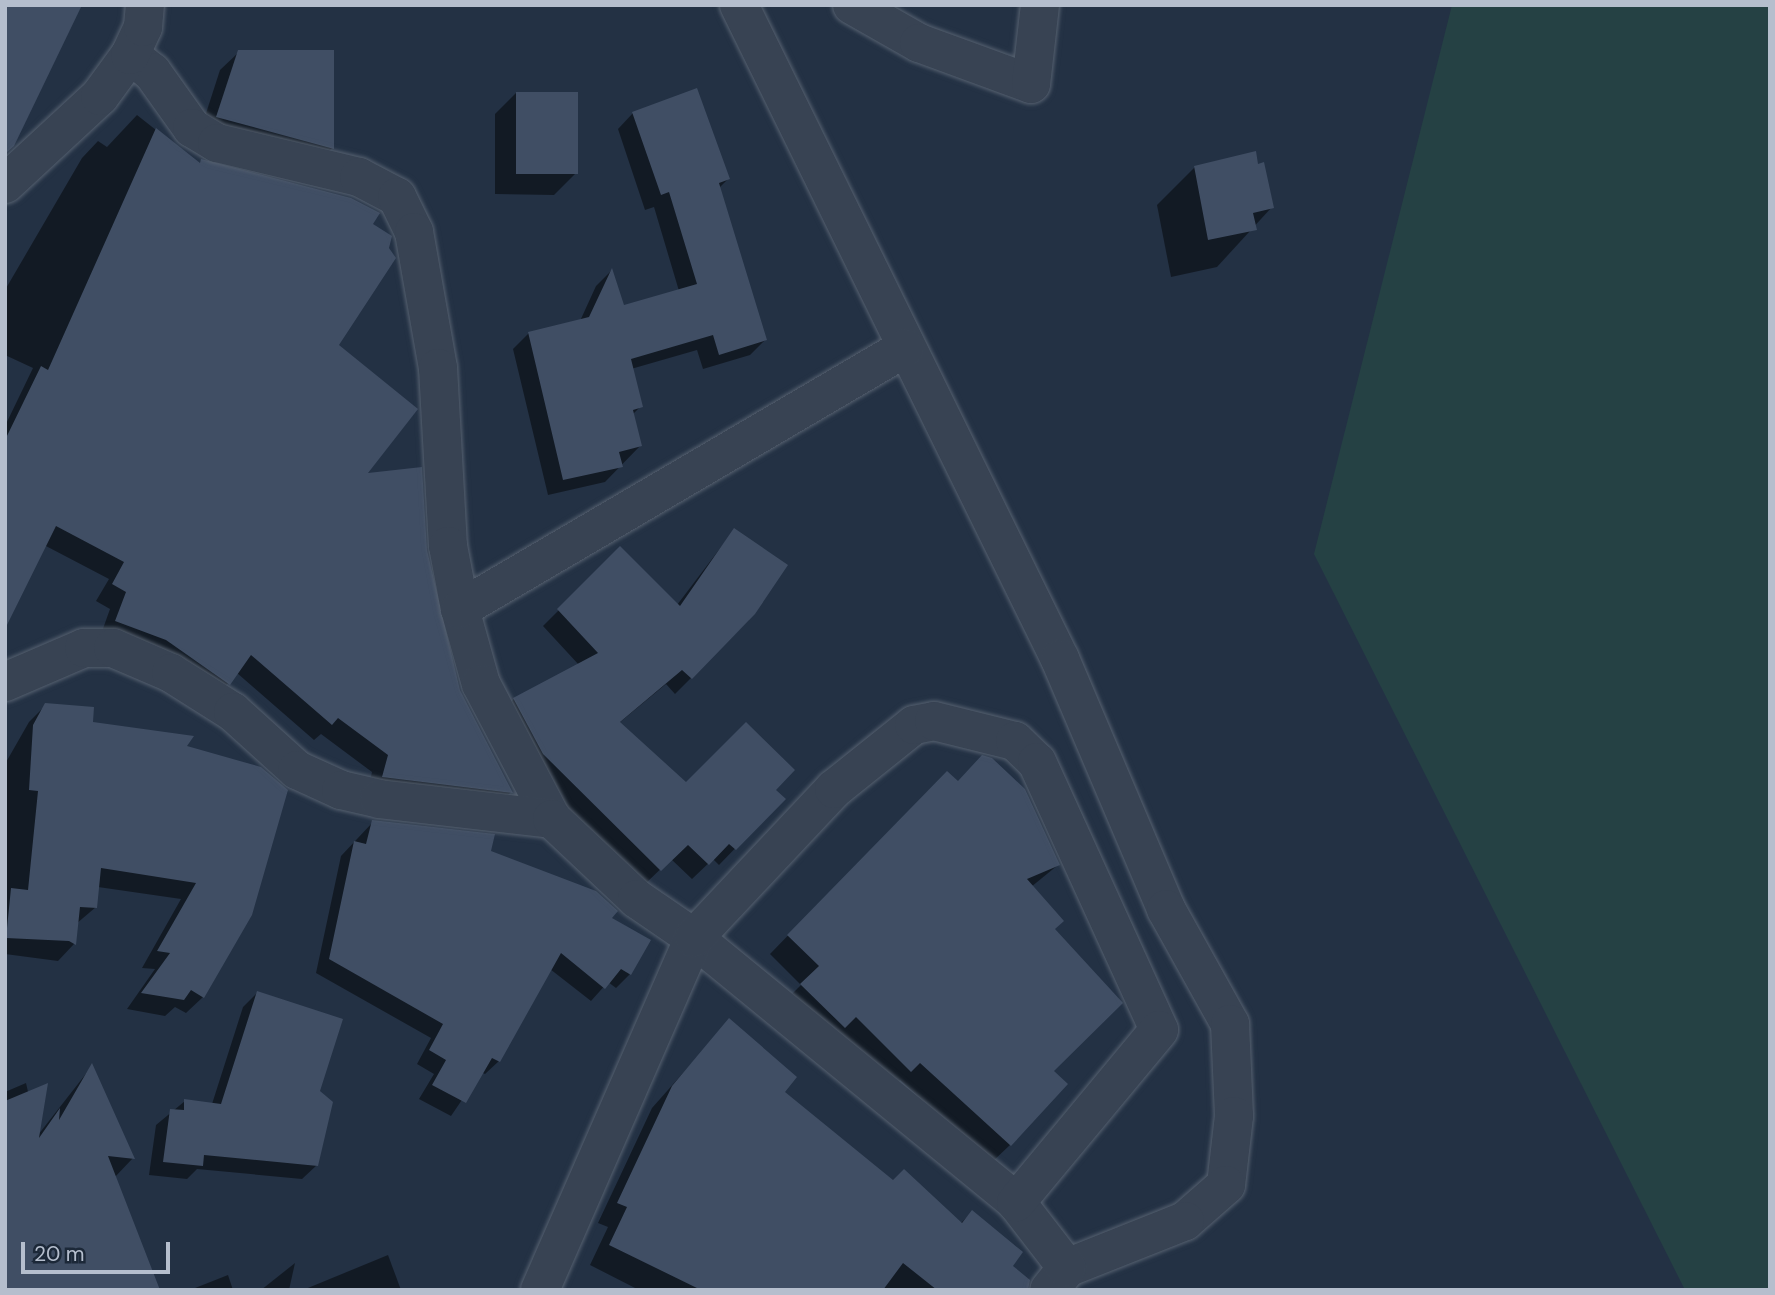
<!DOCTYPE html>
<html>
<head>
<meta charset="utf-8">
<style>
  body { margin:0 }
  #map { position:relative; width:1775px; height:1295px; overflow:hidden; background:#233144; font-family:"DM Sans",sans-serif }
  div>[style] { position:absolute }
  .green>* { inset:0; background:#254144 }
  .shadow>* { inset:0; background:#0007 }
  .building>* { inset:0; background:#404e64; transform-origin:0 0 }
  .roads { filter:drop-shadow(0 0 2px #566170) drop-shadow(0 0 2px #566170) }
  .minor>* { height:38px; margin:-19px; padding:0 19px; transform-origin:19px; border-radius:19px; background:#384353 }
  span { translate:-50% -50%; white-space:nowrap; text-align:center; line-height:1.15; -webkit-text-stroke:5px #1c2838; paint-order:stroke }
  .frame { position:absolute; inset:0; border:7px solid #b5becd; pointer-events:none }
  .scale { position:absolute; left:21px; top:1242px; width:149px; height:32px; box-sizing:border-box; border:4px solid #b5becd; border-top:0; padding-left:9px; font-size:21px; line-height:24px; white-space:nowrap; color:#b5becd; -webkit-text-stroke:5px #1c2838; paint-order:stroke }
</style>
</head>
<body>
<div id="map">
  <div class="green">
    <div style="clip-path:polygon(1452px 5px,1770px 5px,1770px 1290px,1685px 1290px,1314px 554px)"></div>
  </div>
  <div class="shadow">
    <div style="clip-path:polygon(239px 52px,332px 148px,314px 166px,199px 135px,220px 70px)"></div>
    <div style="clip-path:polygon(516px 93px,575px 174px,554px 195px,495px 194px,495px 114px)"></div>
    <div style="clip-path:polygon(633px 113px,728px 179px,719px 188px,765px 340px,750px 355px,703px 369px,697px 350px,631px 369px,641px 406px,632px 415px,640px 446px,605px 482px,548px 495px,513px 349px,529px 333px,580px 321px,596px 286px,611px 271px,623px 307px,679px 291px,654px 207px,645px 210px,618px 129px)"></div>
    <div style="clip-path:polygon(137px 115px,199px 164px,370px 225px,337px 346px,364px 476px,425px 550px,458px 691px,511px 792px,495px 808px,367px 793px,372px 772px,321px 734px,314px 740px,237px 673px,213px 700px,100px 637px,110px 609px,96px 601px,109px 579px,44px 545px,5px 625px,5px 426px,33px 368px,5px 355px,5px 290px,82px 158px,98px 141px,107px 147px)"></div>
    <div style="clip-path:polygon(1195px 167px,1272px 207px,1217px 267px,1171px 277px,1157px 205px)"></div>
    <div style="clip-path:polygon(734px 530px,749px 620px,675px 694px,666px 684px,619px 723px,685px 785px,783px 799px,719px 865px,713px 859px,692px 879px,671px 859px,644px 885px,527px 770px,498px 715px,514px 699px,579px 665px,543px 626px,620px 549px,677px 605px)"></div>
    <div style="clip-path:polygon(46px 705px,91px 724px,260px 768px,203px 997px,186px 1013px,175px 1007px,165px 1016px,127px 1009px,155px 969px,142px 968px,181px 899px,98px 887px,96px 907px,76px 924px,74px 944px,58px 961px,5px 954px,5px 764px,29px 722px)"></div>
    <div style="clip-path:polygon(928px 791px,1058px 865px,1031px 887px,1053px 929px,1010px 1145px,991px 1163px,900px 1080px,892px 1089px,783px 1003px,801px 985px,770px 954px)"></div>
    <div style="clip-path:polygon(373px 822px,489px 852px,649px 940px,630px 974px,616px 988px,608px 982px,591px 1001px,550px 969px,499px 1061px,485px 1074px,481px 1072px,451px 1116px,419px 1099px,434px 1074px,417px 1064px,431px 1038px,316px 973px,341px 856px)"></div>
    <div style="clip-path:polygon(257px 993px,318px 1092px,317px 1165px,302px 1179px,197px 1169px,187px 1179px,149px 1175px,156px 1125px,185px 1101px,212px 1104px,243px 1007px)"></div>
    <div style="clip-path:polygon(729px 1021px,782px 1092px,893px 1182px,960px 1224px,972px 1212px,1010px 1266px,1014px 1290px,639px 1290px,590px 1265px,608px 1227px,598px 1223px,652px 1108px)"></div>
    <div style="clip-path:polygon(92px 1066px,133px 1158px,115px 1177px,5px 1177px,5px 1092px,26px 1083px,38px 1135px)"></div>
    <div style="clip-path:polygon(388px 1255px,401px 1290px,303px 1290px)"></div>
    <div style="clip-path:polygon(295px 1263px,289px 1290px,261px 1290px)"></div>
    <div style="clip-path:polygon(228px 1275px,233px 1290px,190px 1290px)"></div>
  </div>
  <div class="building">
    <div style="clip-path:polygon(5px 5px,82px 5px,14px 146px,5px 154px)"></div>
    <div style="clip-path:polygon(238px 50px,334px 50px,334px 149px,216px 117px)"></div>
    <div style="clip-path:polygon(697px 88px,730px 179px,719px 183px,767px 340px,719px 355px,713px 335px,631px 359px,643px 407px,633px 410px,642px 446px,619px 452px,623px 467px,563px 480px,528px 332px,589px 317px,612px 268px,624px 305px,697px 284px,669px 192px,661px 195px,632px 112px)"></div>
    <div style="left:516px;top:92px;width:62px;height:82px"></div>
    <div style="clip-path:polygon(156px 128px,200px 163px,201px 159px,351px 198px,380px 213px,373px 224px,392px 236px,389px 248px,396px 258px,339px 345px,418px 409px,368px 473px,422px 467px,427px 550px,460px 690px,513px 793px,382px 777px,388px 755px,338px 718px,332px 725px,251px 655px,230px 685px,166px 640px,115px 621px,126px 592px,112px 584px,124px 562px,56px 526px,5px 629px,5px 440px,41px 366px,48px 370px)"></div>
    <div style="clip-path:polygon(1256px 151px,1258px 164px,1264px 162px,1274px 208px,1253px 213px,1257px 230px,1208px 240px,1194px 166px)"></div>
    <div style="clip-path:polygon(734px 528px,788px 565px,755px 614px,692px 679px,682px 670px,620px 722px,686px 782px,746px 722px,795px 770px,776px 790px,786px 799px,736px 850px,729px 844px,709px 865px,688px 845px,661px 871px,543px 754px,513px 698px,598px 653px,557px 609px,620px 546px,680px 606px)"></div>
    <div style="clip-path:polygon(45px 703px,94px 707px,93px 722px,194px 736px,187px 746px,261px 767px,288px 790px,252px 915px,204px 998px,191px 990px,184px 1000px,141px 993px,170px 953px,157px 951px,196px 883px,101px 868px,97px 908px,80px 907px,76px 945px,69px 941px,6px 938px,11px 888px,28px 890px,38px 791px,29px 790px,33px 725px)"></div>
    <div style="clip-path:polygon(982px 755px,992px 758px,1025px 789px,1060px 865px,1027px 879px,1064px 921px,1055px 929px,1123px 1003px,1054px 1071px,1068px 1084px,1011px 1146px,920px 1063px,911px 1072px,856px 1017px,845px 1028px,800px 984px,819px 966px,787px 935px,947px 771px,958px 781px)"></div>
    <div style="clip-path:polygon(372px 820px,495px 834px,491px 851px,596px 891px,618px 911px,612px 918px,651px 940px,631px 975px,621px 969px,605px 989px,561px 953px,500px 1062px,492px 1058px,466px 1103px,432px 1085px,446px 1060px,429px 1050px,443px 1024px,329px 959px,354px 841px,366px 844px)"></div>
    <div style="clip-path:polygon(257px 991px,343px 1019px,320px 1091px,333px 1102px,318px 1166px,204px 1155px,203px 1166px,163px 1162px,170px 1109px,184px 1110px,184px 1099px,221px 1104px)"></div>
    <div style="clip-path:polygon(729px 1018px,797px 1077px,785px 1092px,893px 1180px,904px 1169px,962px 1223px,972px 1210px,1023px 1252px,1013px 1266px,1030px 1280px,1028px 1290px,937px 1290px,903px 1263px,883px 1290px,701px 1290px,609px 1245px,627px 1207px,617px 1203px,672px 1086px)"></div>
    <div style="clip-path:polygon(92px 1063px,135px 1159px,108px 1156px,160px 1290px,5px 1290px,5px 1101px,48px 1083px,39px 1138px,60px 1108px,59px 1120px)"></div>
  </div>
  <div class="roads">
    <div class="minor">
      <div style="left:739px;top:5px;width:729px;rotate:63.86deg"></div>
      <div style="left:1060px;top:659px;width:272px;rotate:67deg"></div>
      <div style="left:1166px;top:909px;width:132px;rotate:60.9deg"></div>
      <div style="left:1230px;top:1024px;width:92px;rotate:87.5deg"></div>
      <div style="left:1234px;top:1116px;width:69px;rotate:96.6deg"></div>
      <div style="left:1226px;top:1185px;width:55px;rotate:138.7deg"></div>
      <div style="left:1185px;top:1221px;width:127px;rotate:158.3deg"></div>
      <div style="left:1067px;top:1268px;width:28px;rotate:129deg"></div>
      <div style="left:852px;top:5px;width:77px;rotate:29.6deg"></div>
      <div style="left:919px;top:43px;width:119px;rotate:20.1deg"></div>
      <div style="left:1031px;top:84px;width:80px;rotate:-83.5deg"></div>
      <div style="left:130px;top:55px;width:28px;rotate:38deg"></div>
      <div style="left:152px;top:72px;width:69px;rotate:54.5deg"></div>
      <div style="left:192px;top:128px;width:29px;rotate:31deg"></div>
      <div style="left:217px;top:143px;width:146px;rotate:13.5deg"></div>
      <div style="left:359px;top:177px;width:43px;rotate:27.8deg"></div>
      <div style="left:397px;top:197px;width:39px;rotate:64deg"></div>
      <div style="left:414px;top:232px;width:138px;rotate:80deg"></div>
      <div style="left:438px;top:368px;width:178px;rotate:86.8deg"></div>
      <div style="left:448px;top:546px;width:64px;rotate:79.2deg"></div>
      <div style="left:460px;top:609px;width:78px;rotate:74.4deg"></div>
      <div style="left:481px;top:684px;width:153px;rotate:62.3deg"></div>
      <div style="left:5px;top:184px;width:129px;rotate:-42.8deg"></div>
      <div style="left:100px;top:96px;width:51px;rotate:-53.8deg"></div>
      <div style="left:130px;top:55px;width:31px;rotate:-65deg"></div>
      <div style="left:143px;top:27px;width:22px;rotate:-85deg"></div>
      <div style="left:460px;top:609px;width:516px;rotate:-30.39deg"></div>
      <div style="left:5px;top:682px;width:86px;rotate:-23.3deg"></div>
      <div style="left:84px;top:648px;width:29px"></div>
      <div style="left:113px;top:648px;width:63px;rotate:23.3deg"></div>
      <div style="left:171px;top:673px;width:73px;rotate:32.2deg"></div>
      <div style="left:233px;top:712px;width:86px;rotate:42.2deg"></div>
      <div style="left:297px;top:770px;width:48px;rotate:24.4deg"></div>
      <div style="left:341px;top:790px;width:39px;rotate:13deg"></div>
      <div style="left:379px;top:799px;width:174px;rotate:6.6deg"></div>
      <div style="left:552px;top:819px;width:117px;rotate:43.3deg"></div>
      <div style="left:637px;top:899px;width:69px;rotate:34.4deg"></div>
      <div style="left:694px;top:938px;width:416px;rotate:39.3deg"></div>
      <div style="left:1016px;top:1202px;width:83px;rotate:52.3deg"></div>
      <div style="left:540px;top:1290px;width:384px;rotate:-66.4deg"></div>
      <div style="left:694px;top:938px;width:204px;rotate:-46.8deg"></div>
      <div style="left:834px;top:789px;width:102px;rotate:-38.7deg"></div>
      <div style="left:914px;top:725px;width:20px;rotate:-11deg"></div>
      <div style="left:934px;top:721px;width:83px;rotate:13.9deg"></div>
      <div style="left:1015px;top:741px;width:30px;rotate:44deg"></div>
      <div style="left:1037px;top:762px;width:294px;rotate:65.5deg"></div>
      <div style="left:1159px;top:1030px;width:224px;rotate:129.7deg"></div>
    </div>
  </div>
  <div class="frame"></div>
  <div class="scale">20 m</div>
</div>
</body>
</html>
